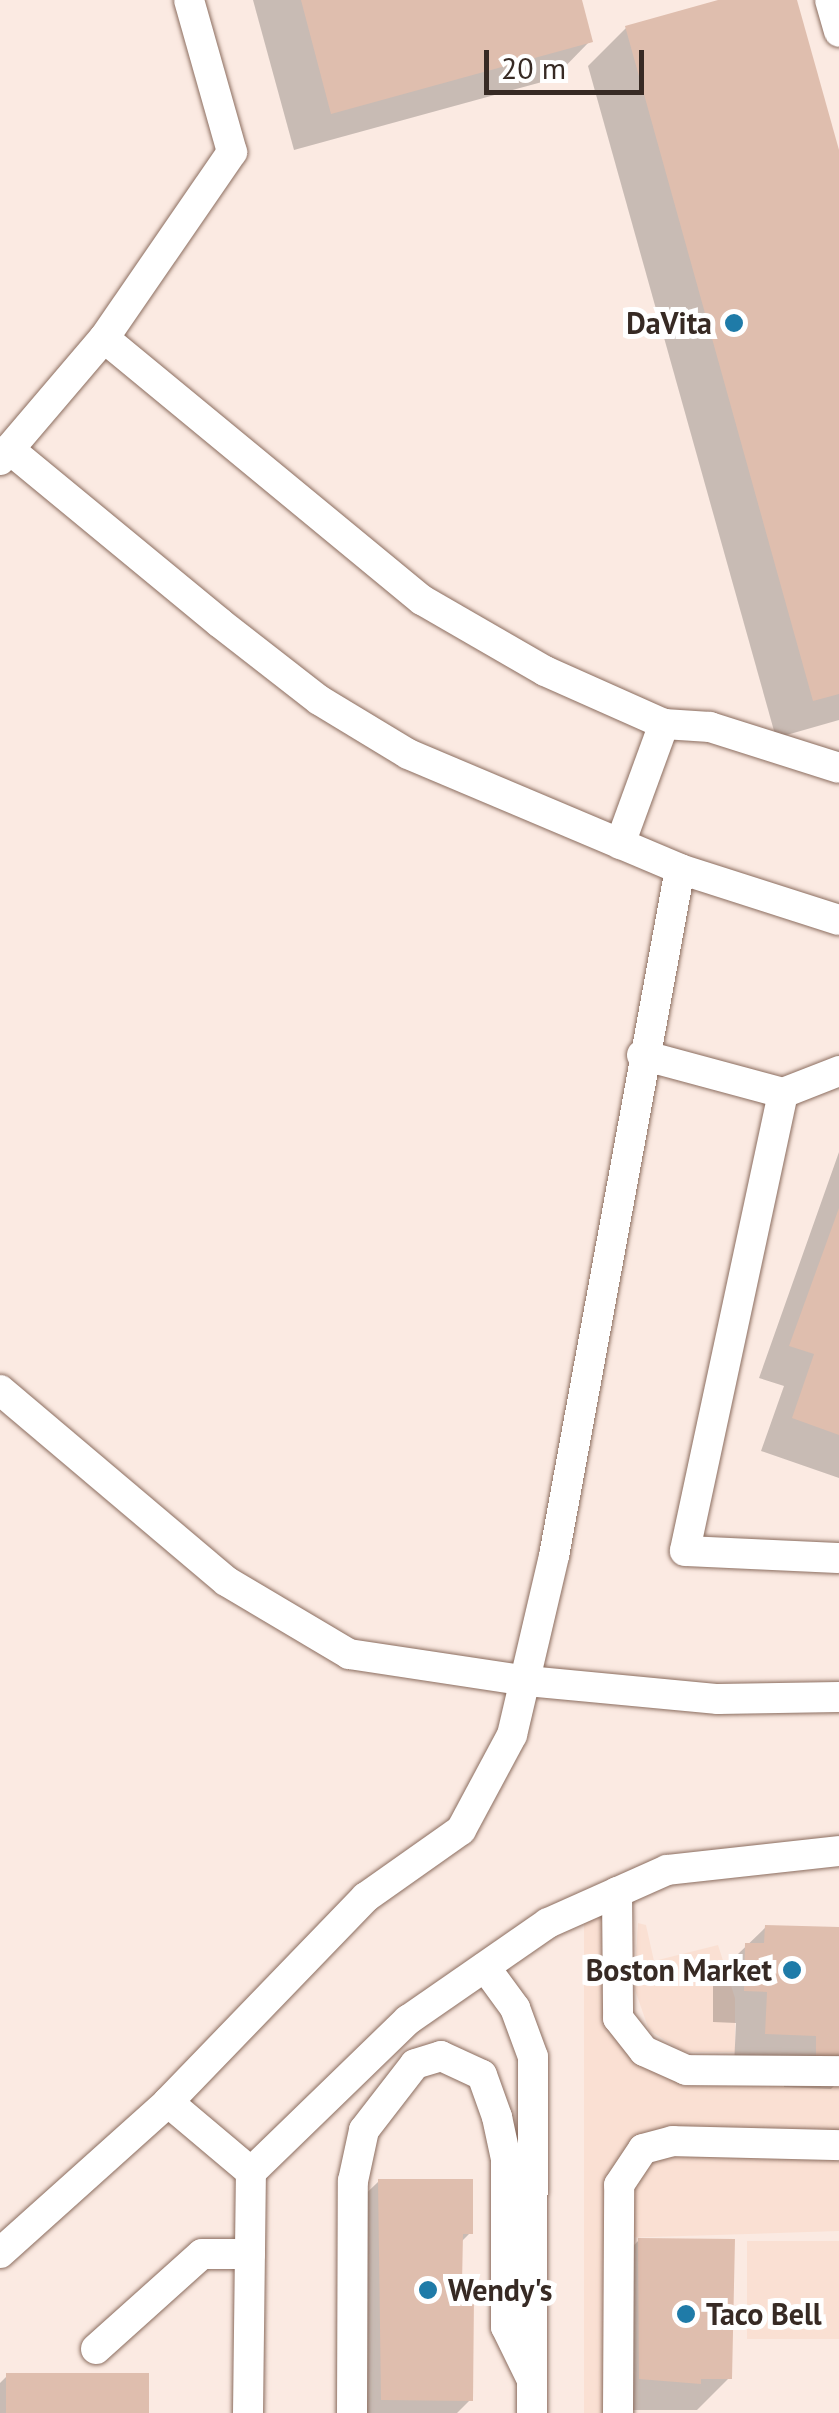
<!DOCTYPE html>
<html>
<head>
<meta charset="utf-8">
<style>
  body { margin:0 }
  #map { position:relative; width:839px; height:2413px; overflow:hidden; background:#fbf4f1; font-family:"PT Sans",sans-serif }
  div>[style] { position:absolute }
  .built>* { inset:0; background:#fbeae2; transform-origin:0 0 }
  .green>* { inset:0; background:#fae0d3; transform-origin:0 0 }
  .shadow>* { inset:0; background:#0003 }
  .building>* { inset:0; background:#dfbeae; transform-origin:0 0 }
  .roads { filter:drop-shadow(0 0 2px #8b6d5f) drop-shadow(0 0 2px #8b6d5f) }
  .lane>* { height:30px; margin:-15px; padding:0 15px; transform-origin:15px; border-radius:15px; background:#fff }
  .dots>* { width:28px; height:28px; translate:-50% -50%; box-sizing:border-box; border:5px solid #fff; border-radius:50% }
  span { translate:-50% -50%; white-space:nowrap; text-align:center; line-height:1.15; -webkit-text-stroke:10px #fff; paint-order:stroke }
  .poi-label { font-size:30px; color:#372a24; font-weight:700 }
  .right { translate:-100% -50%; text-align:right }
  .left { translate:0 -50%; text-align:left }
  .scale { position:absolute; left:484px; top:50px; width:160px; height:45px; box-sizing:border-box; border:5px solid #372a24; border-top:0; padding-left:12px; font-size:30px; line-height:35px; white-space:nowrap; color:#372a24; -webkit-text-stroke:8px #fff; paint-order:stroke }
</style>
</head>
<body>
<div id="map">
  <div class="built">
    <div style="left:0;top:0;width:839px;height:2413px"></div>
  </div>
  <div class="green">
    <div style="clip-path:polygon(617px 1892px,618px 2018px,644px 2051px,839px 2071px,839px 2231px,619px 2238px,618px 2413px,584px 2413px,584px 1908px)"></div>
    <div style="clip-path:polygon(638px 1923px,646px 1925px,654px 1961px,718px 1945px,735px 1998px,735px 2052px,684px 2052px,649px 2030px,634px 1987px)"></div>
    <div style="left:839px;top:2241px;width:98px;height:92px;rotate:90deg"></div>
  </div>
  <div class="shadow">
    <div style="clip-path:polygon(253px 0,579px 0,590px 41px,553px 79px,294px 150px)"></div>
    <div style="clip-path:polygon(728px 0,790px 0,839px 172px,839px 720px,776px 738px,588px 66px,626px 28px)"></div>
    <div style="clip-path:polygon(839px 1152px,839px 1478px,761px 1451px,784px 1386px,759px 1378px)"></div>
    <div style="clip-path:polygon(766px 1927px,839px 1927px,839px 2081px,831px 2089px,784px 2087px,784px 2067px,734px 2066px,736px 2023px,713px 2022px,713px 1978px)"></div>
    <div style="clip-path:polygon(379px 2181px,470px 2233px,460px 2243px,460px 2286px,478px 2294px,472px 2300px,470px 2400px,457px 2413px,349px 2413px,346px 2213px)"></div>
    <div style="clip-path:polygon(639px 2240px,729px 2378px,697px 2410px,608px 2410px,607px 2273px)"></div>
    <div style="clip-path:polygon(7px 2376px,147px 2413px,0 2413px,0 2383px)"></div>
  </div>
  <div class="building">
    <div style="clip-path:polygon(301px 0,582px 0,593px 42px,331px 114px)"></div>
    <div style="clip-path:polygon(718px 0,797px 0,839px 150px,839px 694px,813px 701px,625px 26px)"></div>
    <div style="clip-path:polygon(839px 1208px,839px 1435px,792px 1418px,814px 1354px,789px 1346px)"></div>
    <div style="clip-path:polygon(765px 1925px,839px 1927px,839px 2056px,816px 2056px,816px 2036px,765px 2034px,767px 1992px,744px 1991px,745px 1943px,764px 1943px)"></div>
    <div style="clip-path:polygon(378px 2179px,473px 2179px,473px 2234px,463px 2234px,462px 2284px,480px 2285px,480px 2295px,474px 2295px,473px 2401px,381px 2400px)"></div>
    <div style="clip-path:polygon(638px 2238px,735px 2239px,732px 2379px,701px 2379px,701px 2384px,639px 2379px)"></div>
    <div style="left:6px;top:2373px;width:143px;height:40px"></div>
  </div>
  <div class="roads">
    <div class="lane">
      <div style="left:189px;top:0;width:158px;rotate:74.2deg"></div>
      <div style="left:232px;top:152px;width:226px;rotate:124.5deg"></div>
      <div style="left:104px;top:338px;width:412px;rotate:39.5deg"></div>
      <div style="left:422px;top:600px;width:142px;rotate:30deg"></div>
      <div style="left:545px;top:671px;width:130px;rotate:24deg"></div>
      <div style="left:664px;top:724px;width:46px;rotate:3.7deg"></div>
      <div style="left:710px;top:727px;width:135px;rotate:17.6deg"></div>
      <div style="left:830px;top:0;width:33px;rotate:74deg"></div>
      <div style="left:9px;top:449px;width:273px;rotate:39.5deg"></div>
      <div style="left:220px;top:623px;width:125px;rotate:37.9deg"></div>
      <div style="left:319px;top:700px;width:104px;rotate:31.2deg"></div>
      <div style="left:408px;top:754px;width:295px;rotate:22.9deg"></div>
      <div style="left:680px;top:869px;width:167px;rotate:17.8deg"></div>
      <div style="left:0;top:460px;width:160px;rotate:-49.6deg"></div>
      <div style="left:620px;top:844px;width:128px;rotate:-69.9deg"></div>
      <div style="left:642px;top:1055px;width:146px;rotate:15.1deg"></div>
      <div style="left:783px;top:1093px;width:60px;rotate:-21.4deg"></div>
      <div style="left:783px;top:1093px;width:468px;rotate:102.1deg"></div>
      <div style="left:685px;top:1551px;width:154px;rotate:2.6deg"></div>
      <div style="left:0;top:1390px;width:296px;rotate:40.2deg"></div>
      <div style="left:226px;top:1581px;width:143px;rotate:30.7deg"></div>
      <div style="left:349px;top:1654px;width:180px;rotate:8.6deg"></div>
      <div style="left:527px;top:1681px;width:192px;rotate:5.4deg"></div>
      <div style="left:718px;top:1699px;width:121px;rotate:-0.9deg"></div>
      <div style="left:617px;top:1892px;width:126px;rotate:89.5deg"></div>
      <div style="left:618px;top:2018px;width:42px;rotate:51.8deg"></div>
      <div style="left:644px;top:2051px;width:46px;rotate:24.3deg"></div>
      <div style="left:686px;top:2070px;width:153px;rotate:0.4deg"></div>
      <div style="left:485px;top:1967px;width:51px;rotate:53.8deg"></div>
      <div style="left:515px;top:2008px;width:52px;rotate:69.8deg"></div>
      <div style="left:533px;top:2057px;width:356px;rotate:90.2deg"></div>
      <div style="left:168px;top:2102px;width:109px;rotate:40.1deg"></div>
      <div style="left:0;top:2253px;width:226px;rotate:-41.9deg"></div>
      <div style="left:168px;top:2102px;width:285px;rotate:-46deg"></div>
      <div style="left:366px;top:1897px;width:116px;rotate:-35.2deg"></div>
      <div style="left:461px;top:1830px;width:108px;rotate:-61.8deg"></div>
      <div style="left:512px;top:1735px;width:184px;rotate:-76.8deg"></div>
      <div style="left:554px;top:1556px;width:698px;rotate:-79.61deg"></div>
      <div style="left:96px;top:2349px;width:142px;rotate:-41.9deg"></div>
      <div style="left:202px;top:2254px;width:48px"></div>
      <div style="left:248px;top:2413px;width:241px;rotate:-89.3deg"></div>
      <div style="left:251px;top:2172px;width:219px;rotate:-44.1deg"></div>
      <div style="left:408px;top:2020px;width:170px;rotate:-34.7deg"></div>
      <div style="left:548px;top:1923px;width:130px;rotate:-24deg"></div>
      <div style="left:667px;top:1870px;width:173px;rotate:-6.3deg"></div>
      <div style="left:352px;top:2413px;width:232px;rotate:-89.8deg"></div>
      <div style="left:353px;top:2181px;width:52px;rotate:-77.8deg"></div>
      <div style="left:364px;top:2130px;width:83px;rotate:-52.3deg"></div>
      <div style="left:415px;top:2064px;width:27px;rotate:-17deg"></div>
      <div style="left:441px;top:2056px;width:45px;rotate:24.9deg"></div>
      <div style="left:482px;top:2075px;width:45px;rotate:70.3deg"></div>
      <div style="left:497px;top:2117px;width:43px;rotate:77.9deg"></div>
      <div style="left:506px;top:2159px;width:168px;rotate:90deg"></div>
      <div style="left:506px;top:2327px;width:59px;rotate:63.9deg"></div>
      <div style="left:618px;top:2413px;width:228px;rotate:-89.7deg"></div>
      <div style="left:619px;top:2185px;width:43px;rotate:-56.3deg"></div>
      <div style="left:643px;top:2149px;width:31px;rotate:-15deg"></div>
      <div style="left:673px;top:2141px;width:166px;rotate:1.4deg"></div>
    </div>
  </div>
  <div class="dots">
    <div style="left:734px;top:323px;background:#1f7ba8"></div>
    <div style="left:792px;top:1970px;background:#1f7ba8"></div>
    <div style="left:428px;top:2290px;background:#1f7ba8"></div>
    <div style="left:686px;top:2314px;background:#1f7ba8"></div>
  </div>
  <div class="poi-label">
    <span class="right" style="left:712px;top:323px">DaVita</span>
    <span class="right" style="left:772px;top:1970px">Boston Market</span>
    <span class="left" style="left:448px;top:2290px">Wendy's</span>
    <span class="left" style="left:706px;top:2314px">Taco Bell</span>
  </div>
  <div class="scale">20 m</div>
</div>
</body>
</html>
